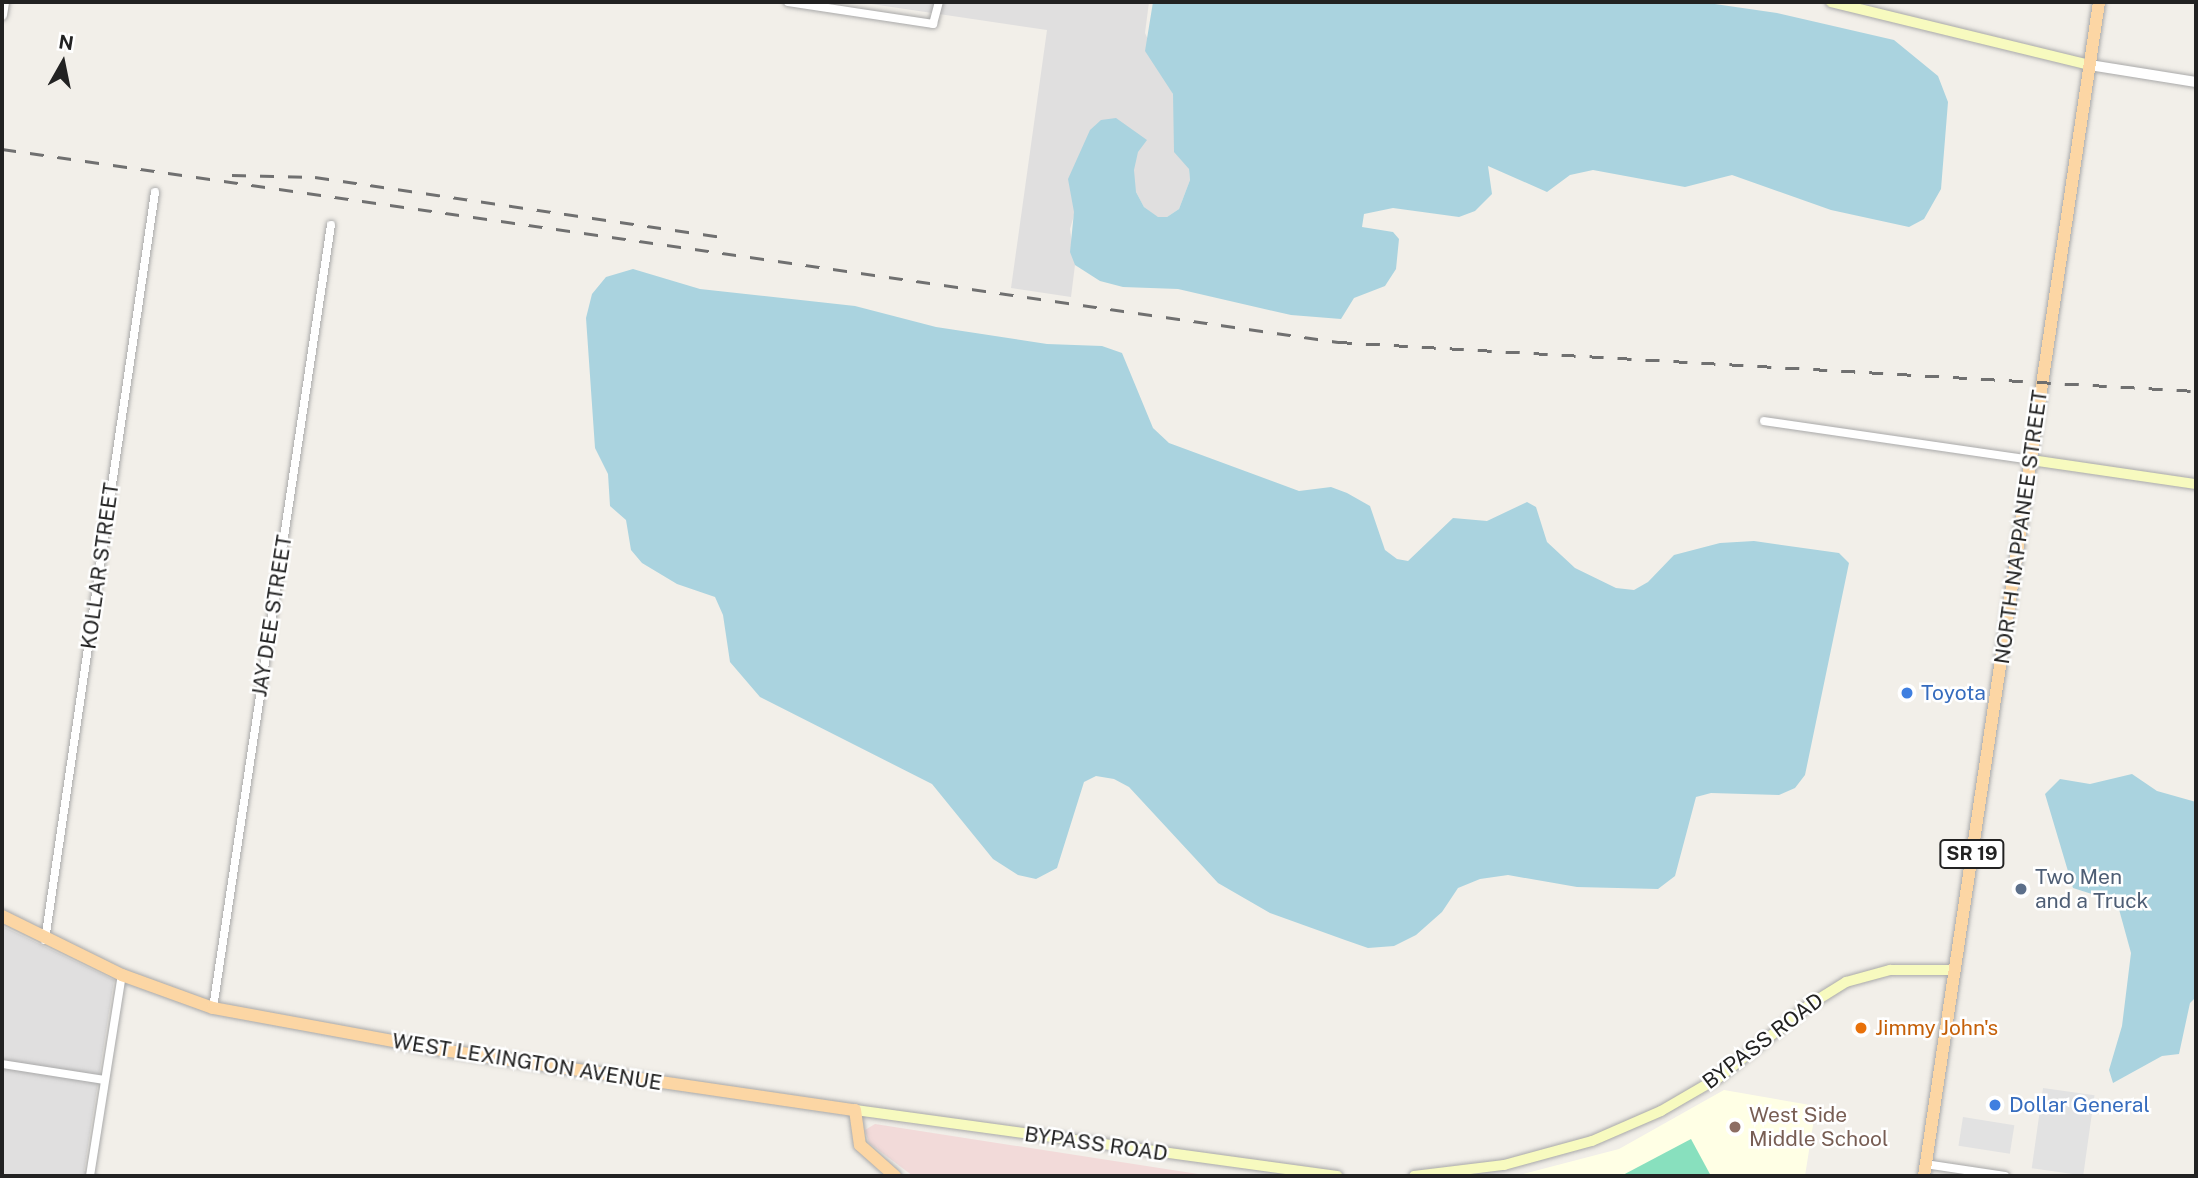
<!DOCTYPE html>
<html>
<head>
<meta charset="utf-8">
<style>
  body { margin:0 }
  #map { position:relative; width:2198px; height:1178px; overflow:hidden; background:#f2efe9; font-family:"Public Sans",sans-serif }
  div>[style] { position:absolute }
  .residential>* { inset:0; background:#e0dfdf }
  .commercial>* { inset:0; background:#f2dad9 }
  .education>* { inset:0; background:#ffffe5 }
  .pitch>* { inset:0; background:#88e0be }
  .parking>* { inset:0; background:#e2e2e2; transform-origin:0 0 }
  .water>* { inset:0; background:#aad3df }
  .roads { filter:drop-shadow(0 0 2px #a9a9a9) drop-shadow(0 0 2px #a9a9a9) }
  .minor>* { height:8px; margin:-4px; padding:0 4px; transform-origin:4px; border-radius:4px; background:#fff }
  .tertiary>* { height:10px; margin:-5px; padding:0 5px; transform-origin:5px; border-radius:5px; background:#fff }
  .secondary>* { height:10px; margin:-5px; padding:0 5px; transform-origin:5px; border-radius:5px; background:#f7fabf }
  .primary>* { height:12px; margin:-6px; padding:0 6px; transform-origin:6px; border-radius:6px; background:#fcd6a4 }
  .rail>* { height:2.5px; margin-top:-1.25px; transform-origin:0; background:repeating-linear-gradient(90deg,#707070 0 14px,transparent 0 28px) }
  .dots>* { width:19px; height:19px; translate:-50% -50%; box-sizing:border-box; border:4px solid #fff; border-radius:50% }
  span { translate:-50% -50%; white-space:nowrap; text-align:center; line-height:1.15; -webkit-text-stroke:5px #fff; paint-order:stroke }
  .shield-label span { padding:2px 5px; background:#fff; border:2px solid; border-radius:5px; -webkit-text-stroke-width:0 }
  .shield-label { font-size:19px; color:#222; font-weight:700 }
  .street-label { font-size:21px; color:#222 }
  .shop-label { font-size:21px; color:#366cbe }
  .left { translate:0 -50%; text-align:left }
  .service-label { font-size:21px; color:#4e5e75 }
  .food-label { font-size:21px; color:#c56008 }
  .education-label { font-size:21px; color:#785e54 }
  .frame { position:absolute; inset:0; border:4px solid #222; pointer-events:none }
  .north { position:absolute; left:28px; top:28px; width:70px; height:70px; -webkit-text-stroke:5px #fff; paint-order:stroke; rotate:9deg; font-size:19px; font-weight:700; line-height:28px; text-align:center; color:#222 }
  .north::after { content:''; display:block; margin:auto; width:24px; height:32px; background:#222; clip-path:polygon(50% 0,100% 100%,50% 72%,0 100%) }
</style>
</head>
<body>
<div id="map">
  <div class="residential">
    <div style="clip-path:polygon(858px 2px,1149px 2px,1145px 33px,1173px 94px,1189px 169px,1190px 180px,1179px 209px,1167px 217px,1157px 217px,1144px 207px,1136px 192px,1075px 212px,1070px 229px,1075px 265px,1071px 297px,1011px 288px,1047px 30px)"></div>
    <div style="clip-path:polygon(2px 926px,114px 980px,84px 1171px,113px 1176px,2px 1176px)"></div>
  </div>
  <div class="commercial">
    <div style="clip-path:polygon(875px 1124px,1211px 1176px,913px 1176px,869px 1143px,865px 1130px)"></div>
  </div>
  <div class="education">
    <div style="clip-path:polygon(1724px 1090px,1816px 1106px,1805px 1176px,1515px 1176px,1619px 1149px)"></div>
  </div>
  <div class="pitch">
    <div style="clip-path:polygon(1691px 1139px,1711px 1176px,1621px 1176px)"></div>
  </div>
  <div class="parking">
    <div style="left:2043px;top:1088px;width:52px;height:81px;rotate:8deg"></div>
    <div style="left:1963px;top:1117px;width:52px;height:29px;rotate:9deg"></div>
  </div>
  <div class="water">
    <div style="clip-path:polygon(1153px 2px,1701px 2px,1777px 13px,1894px 40px,1938px 76px,1948px 102px,1941px 189px,1924px 219px,1909px 227px,1831px 210px,1732px 175px,1685px 187px,1593px 170px,1570px 175px,1547px 192px,1488px 166px,1492px 194px,1475px 211px,1459px 217px,1393px 208px,1364px 214px,1362px 227px,1393px 232px,1399px 239px,1396px 269px,1385px 286px,1354px 298px,1341px 319px,1291px 315px,1178px 289px,1123px 287px,1100px 281px,1075px 265px,1070px 252px,1074px 212px,1068px 179px,1090px 130px,1101px 120px,1116px 118px,1147px 140px,1138px 152px,1134px 170px,1136px 192px,1144px 207px,1158px 217px,1167px 217px,1179px 209px,1190px 180px,1189px 169px,1174px 152px,1173px 94px,1145px 51px)"></div>
    <div style="clip-path:polygon(633px 269px,700px 289px,855px 306px,936px 327px,1047px 344px,1102px 346px,1122px 353px,1153px 428px,1169px 443px,1299px 491px,1331px 487px,1347px 493px,1370px 506px,1385px 550px,1397px 559px,1408px 561px,1453px 518px,1487px 521px,1527px 502px,1536px 507px,1547px 542px,1575px 568px,1616px 588px,1634px 590px,1648px 582px,1674px 555px,1720px 543px,1754px 541px,1839px 553px,1849px 563px,1805px 775px,1795px 788px,1779px 795px,1711px 793px,1696px 797px,1675px 876px,1658px 889px,1577px 887px,1508px 875px,1480px 879px,1458px 888px,1442px 912px,1416px 935px,1394px 946px,1368px 948px,1345px 940px,1270px 913px,1218px 883px,1129px 787px,1114px 779px,1096px 776px,1084px 782px,1057px 868px,1036px 879px,1018px 875px,993px 859px,932px 784px,760px 697px,730px 662px,723px 615px,715px 597px,677px 584px,642px 563px,631px 550px,626px 520px,610px 506px,608px 474px,595px 448px,586px 318px,592px 294px,606px 277px)"></div>
    <div style="clip-path:polygon(2132px 774px,2157px 791px,2196px 802px,2196px 997px,2190px 1003px,2179px 1054px,2162px 1056px,2113px 1083px,2109px 1070px,2122px 1026px,2131px 953px,2117px 902px,2073px 888px,2045px 794px,2060px 779px,2090px 784px)"></div>
  </div>
  <div class="roads">
    <div class="minor">
      <div style="left:788px;top:2px;width:147px;rotate:8.6deg"></div>
      <div style="left:933px;top:24px;width:23px;rotate:-75deg"></div>
      <div style="left:1764px;top:421px;width:270px;rotate:8.3deg"></div>
      <div style="left:45px;top:940px;width:756px;rotate:-81.63deg"></div>
      <div style="left:213px;top:1008px;width:792px;rotate:-81.43deg"></div>
      <div style="left:2px;top:1064px;width:103px;rotate:8.9deg"></div>
      <div style="left:1925px;top:1164px;width:81px;rotate:8.5deg"></div>
      <div style="left:90px;top:1176px;width:204px;rotate:-81deg"></div>
    </div>
    <div class="tertiary">
      <div style="left:2px;top:15px;width:13px;rotate:-81deg"></div>
      <div style="left:2090px;top:65px;width:107px;rotate:9.1deg"></div>
    </div>
    <div class="secondary">
      <div style="left:1831px;top:2px;width:267px;rotate:13.7deg"></div>
      <div style="left:2031px;top:460px;width:167px;rotate:8.3deg"></div>
      <div style="left:855px;top:1110px;width:487px;rotate:7.8deg"></div>
      <div style="left:1414px;top:1176px;width:91px;rotate:-7deg"></div>
      <div style="left:1504px;top:1165px;width:91px;rotate:-15.3deg"></div>
      <div style="left:1592px;top:1141px;width:75px;rotate:-23.5deg"></div>
      <div style="left:1661px;top:1111px;width:66px;rotate:-30.1deg"></div>
      <div style="left:1718px;top:1078px;width:117px;rotate:-38.7deg"></div>
      <div style="left:1809px;top:1005px;width:44px;rotate:-31.9deg"></div>
      <div style="left:1846px;top:982px;width:46px;rotate:-15.3deg"></div>
      <div style="left:1890px;top:970px;width:65px"></div>
    </div>
    <div class="primary">
      <div style="left:2px;top:916px;width:134px;rotate:26.2deg"></div>
      <div style="left:122px;top:975px;width:97px;rotate:19.9deg"></div>
      <div style="left:213px;top:1008px;width:233px;rotate:10.4deg"></div>
      <div style="left:442px;top:1050px;width:417px;rotate:8.3deg"></div>
      <div style="left:855px;top:1110px;width:35px;rotate:82deg"></div>
      <div style="left:860px;top:1145px;width:47px;rotate:41.5deg"></div>
      <div style="left:1924px;top:1176px;width:1187px;rotate:-81.52deg"></div>
    </div>
  </div>
  <div class="rail">
    <div style="left:2px;top:149px;width:1350px;rotate:8.22deg"></div>
    <div style="left:1338px;top:342px;width:859px;rotate:3.27deg"></div>
    <div style="left:232px;top:175px;width:83px;rotate:1.4deg"></div>
    <div style="left:315px;top:177px;width:408px;rotate:8.4deg"></div>
  </div>
  <div class="dots">
    <div style="left:1907px;top:693px;background:#3f7fe0"></div>
    <div style="left:2021px;top:889px;background:#5c6f8a"></div>
    <div style="left:1861px;top:1028px;background:#e8710a"></div>
    <div style="left:1995px;top:1105px;background:#3f7fe0"></div>
    <div style="left:1735px;top:1127px;background:#8d6e63"></div>
  </div>
  <div class="shield-label">
    <span style="left:1972px;top:854px">SR 19</span>
  </div>
  <div class="street-label">
    <span style="left:2021px;top:527px;rotate:-82deg">NORTH NAPPANEE STREET</span>
    <span style="left:100px;top:566px;rotate:-82deg">KOLLAR STREET</span>
    <span style="left:272px;top:616px;rotate:-81deg">JAY DEE STREET</span>
    <span style="left:1763px;top:1041px;rotate:-37deg">BYPASS ROAD</span>
    <span style="left:527px;top:1062px;rotate:9deg">WEST LEXINGTON AVENUE</span>
    <span style="left:1096px;top:1144px;rotate:8deg">BYPASS ROAD</span>
  </div>
  <div class="shop-label">
    <span class="left" style="left:1921px;top:693px">Toyota</span>
    <span class="left" style="left:2009px;top:1105px">Dollar General</span>
  </div>
  <div class="service-label">
    <span class="left" style="left:2035px;top:889px">Two Men<br>and a Truck</span>
  </div>
  <div class="food-label">
    <span class="left" style="left:1875px;top:1028px">Jimmy John's</span>
  </div>
  <div class="education-label">
    <span class="left" style="left:1749px;top:1127px">West Side<br>Middle School</span>
  </div>
  <div class="frame"></div>
  <div class="north">N</div>
</div>
</body>
</html>
